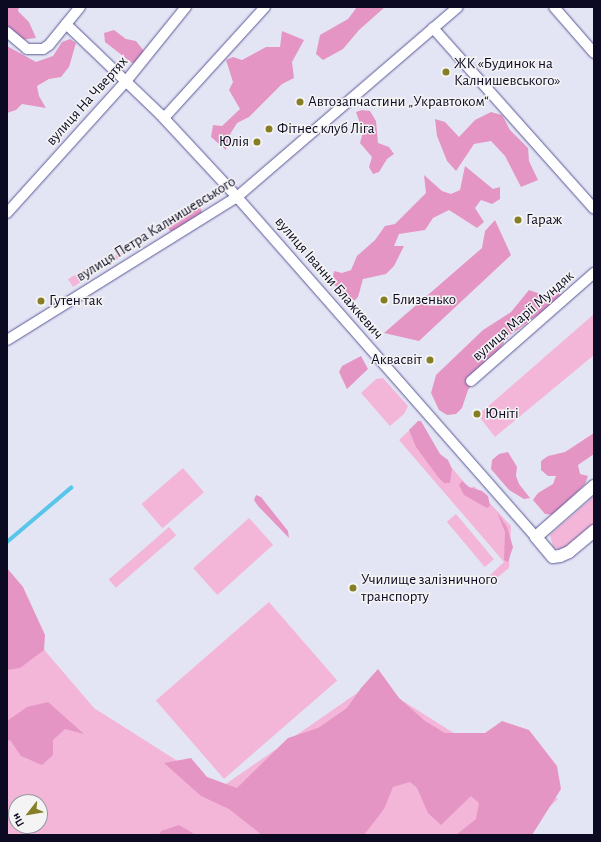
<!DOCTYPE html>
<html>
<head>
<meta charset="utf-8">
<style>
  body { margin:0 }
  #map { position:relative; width:601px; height:842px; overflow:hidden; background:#e4e5f4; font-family:"Alegreya Sans",sans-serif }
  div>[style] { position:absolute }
  .green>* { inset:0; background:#f3b6d8; transform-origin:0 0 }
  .forest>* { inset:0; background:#e595c4 }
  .stream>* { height:3.5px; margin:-1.75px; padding:0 1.75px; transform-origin:1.75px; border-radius:1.75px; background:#59c5eb }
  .roads { filter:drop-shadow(0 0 1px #5b589a) drop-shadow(0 0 1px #5b589a) }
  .minor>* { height:10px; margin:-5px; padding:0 5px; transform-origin:5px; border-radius:5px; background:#fff }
  .tertiary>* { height:12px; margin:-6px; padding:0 6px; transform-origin:6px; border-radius:6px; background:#fff }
  .dots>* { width:11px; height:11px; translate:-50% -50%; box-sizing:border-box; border:2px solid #f4f4f4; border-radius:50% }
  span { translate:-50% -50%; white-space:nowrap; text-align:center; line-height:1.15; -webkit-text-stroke:3px #f4f4f4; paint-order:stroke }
  .poi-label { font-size:15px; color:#0c0922 }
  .left { translate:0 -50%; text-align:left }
  .right { translate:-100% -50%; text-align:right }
  .street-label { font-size:15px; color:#0c0922 }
  .frame { position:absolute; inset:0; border:8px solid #0c0922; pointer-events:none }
  .north { position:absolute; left:8px; top:794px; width:40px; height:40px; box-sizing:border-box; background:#f4f4f4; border:1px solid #9796a0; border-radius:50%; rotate:239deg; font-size:11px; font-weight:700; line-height:16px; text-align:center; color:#0c0922 }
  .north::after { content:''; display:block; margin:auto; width:14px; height:18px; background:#867e25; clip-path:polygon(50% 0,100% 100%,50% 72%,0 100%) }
</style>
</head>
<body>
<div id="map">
  <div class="green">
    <div style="clip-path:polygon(128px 249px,131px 250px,73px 287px,68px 279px,104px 257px,107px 260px)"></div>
    <div style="clip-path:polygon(594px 314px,594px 355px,495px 437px,478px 415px)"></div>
    <div style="clip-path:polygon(383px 378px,408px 406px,404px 414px,390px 426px,361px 393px,376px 379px)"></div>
    <div style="clip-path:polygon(415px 425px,470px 489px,474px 486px,511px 526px,509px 568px,493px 581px,489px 576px,504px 562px,399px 440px)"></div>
    <div style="left:183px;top:468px;width:32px;height:55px;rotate:49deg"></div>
    <div style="clip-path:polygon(594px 496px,594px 525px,571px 546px,560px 550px,553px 547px,550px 535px)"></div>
    <div style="left:456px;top:514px;width:59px;height:12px;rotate:50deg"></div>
    <div style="left:249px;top:518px;width:36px;height:75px;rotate:48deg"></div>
    <div style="left:169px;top:527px;width:11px;height:80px;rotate:49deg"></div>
    <div style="clip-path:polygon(evenodd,7px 589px,46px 652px,94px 708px,220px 788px,373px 682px,558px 799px,519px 835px,7px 835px,7px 589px,16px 802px,40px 802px,40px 826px,16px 826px,16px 802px)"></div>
    <div style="left:269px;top:602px;width:104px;height:150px;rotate:49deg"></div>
  </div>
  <div class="forest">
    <div style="clip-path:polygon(7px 7px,19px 7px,18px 11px,29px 22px,36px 38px,20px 40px,7px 32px)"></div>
    <div style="clip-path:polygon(357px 7px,385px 7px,359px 30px,343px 49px,323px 60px,316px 54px,320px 35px,348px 19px)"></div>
    <div style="clip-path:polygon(114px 30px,126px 39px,136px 41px,144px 51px,138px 62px,132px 63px,105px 42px,104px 33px)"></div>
    <div style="clip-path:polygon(282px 31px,304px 40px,292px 62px,294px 78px,282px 84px,249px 117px,237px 123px,229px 136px,226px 150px,211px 137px,213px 125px,222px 126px,240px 109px,229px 90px,233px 82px,226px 60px,233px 57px,242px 60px,266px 47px,280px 47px)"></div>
    <div style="clip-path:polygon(70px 39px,76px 43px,69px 67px,61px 77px,49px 79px,37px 86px,39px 96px,46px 108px,22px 104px,16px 110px,7px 113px,7px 46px,36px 62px,53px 56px,62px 42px)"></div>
    <div style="clip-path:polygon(362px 110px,370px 111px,376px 121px,378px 143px,389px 147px,394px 154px,387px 159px,379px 172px,373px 174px,369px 167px,372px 157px,360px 143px,363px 132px,356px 112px)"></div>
    <div style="clip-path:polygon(491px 112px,502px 115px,510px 130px,528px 148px,529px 161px,538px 180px,521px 187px,505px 156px,491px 141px,474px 144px,456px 171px,447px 161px,437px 136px,435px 119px,445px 122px,459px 137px,475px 120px)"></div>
    <div style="clip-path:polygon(465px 166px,493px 189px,500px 187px,500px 199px,492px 204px,481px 200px,475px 208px,484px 222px,477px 228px,449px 210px,433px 218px,425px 230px,399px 234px,394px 246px,404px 246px,394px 266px,386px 274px,363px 279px,358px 297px,354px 301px,332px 283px,334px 271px,342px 273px,351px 270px,357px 256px,375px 240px,385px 226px,395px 224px,426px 193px,424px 175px,442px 191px,451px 194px,460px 190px)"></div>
    <div style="clip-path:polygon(199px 204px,203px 215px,178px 230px,170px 231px,165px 223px)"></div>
    <div style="clip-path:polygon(495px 220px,511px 255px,419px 341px,384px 333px,482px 248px,485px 231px)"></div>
    <div style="clip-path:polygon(529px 290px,538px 293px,543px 301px,559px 291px,563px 297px,555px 313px,539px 314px,509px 336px,468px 390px,462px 408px,456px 414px,447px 415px,439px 410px,431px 393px,436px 375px,483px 330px,511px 312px)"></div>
    <div style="clip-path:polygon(361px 356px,368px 369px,347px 389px,339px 372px,342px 366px)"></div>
    <div style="clip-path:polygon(418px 421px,421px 421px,440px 454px,448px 460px,452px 469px,450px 483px,444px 483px,438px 477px,416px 447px,409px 430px)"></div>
    <div style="clip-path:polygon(594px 433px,594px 454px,578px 465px,580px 474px,588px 476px,585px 484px,554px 515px,545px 514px,533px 500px,538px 493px,553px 484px,556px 476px,548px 476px,541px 470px,541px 461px,548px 456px,565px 452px)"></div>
    <div style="clip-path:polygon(508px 452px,517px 467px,516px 476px,519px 484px,530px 498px,524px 499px,509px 490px,491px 469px,492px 460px,499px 454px)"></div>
    <div style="clip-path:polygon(462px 481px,469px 487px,482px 491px,488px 496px,490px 506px,487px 508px,464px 495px,459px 485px)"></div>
    <div style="clip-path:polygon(256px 495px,261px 497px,288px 531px,289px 538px,258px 506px,254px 500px)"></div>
    <div style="clip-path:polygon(497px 512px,507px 527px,513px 547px,508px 562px,504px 560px,505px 532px)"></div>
    <div style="clip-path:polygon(7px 568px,23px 587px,45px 635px,44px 650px,20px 668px,7px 670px)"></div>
    <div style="clip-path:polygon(378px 669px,399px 698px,425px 721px,445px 733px,485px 733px,502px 721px,529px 730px,557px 766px,561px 789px,532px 835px,456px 835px,476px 819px,479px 803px,471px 796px,441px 825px,428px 813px,417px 788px,410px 782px,393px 787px,384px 809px,364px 835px,262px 835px,229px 809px,201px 796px,164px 763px,191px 758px,207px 777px,237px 788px,288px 738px,318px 728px,347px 708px,361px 688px)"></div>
    <div style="clip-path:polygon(48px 702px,84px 734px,65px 729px,53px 740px,53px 755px,42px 765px,21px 756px,10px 740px,7px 741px,7px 721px,27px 707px)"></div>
    <div style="clip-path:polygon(179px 825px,196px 835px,159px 835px,161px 831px)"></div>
  </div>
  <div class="stream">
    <div style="left:7px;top:542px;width:84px;rotate:-40.2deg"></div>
  </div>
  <div class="roads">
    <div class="minor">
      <div style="left:554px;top:7px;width:61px;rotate:49deg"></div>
      <div style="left:66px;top:24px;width:130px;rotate:43.8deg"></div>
      <div style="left:160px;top:114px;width:113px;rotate:47.1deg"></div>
      <div style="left:237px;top:197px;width:453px;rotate:48.7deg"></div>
      <div style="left:433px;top:28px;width:242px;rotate:48.3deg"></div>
      <div style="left:7px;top:32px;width:26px;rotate:40deg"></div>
      <div style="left:27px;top:49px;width:16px"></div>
      <div style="left:43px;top:49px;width:7px;rotate:-34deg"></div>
      <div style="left:49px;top:45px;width:49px;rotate:-50.8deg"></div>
      <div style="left:164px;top:118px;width:150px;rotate:-47.7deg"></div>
      <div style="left:7px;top:213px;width:179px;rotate:-47.9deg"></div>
      <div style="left:127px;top:80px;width:94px;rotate:-51.1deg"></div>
      <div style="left:7px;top:340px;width:271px;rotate:-31.9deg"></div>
      <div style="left:237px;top:197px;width:291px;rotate:-40.7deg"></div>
      <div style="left:471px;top:381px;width:164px;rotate:-41.3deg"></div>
    </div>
    <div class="tertiary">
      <div style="left:594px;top:486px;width:77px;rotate:138.7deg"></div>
      <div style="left:536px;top:537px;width:26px;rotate:50deg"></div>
      <div style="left:553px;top:557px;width:7px;rotate:-8deg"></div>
      <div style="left:560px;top:556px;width:10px;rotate:-24deg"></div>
      <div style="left:569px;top:552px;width:33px;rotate:-40deg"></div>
    </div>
  </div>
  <div class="dots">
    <div style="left:446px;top:72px;background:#867e25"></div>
    <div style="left:300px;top:102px;background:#867e25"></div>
    <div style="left:269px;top:129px;background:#867e25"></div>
    <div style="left:257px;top:142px;background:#867e25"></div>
    <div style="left:518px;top:220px;background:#867e25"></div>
    <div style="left:384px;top:300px;background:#867e25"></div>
    <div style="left:41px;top:301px;background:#867e25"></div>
    <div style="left:430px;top:360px;background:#867e25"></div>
    <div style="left:477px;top:414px;background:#867e25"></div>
    <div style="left:353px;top:588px;background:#867e25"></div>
  </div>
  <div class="poi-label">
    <span class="left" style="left:454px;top:72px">ЖК «Будинок на<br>Калнишевського»</span>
    <span class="left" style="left:308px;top:102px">Автозапчастини „Укравтоком“</span>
    <span class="left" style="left:277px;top:129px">Фітнес клуб Ліга</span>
    <span class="right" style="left:249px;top:142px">Юлія</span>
    <span class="left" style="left:526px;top:220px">Гараж</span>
    <span class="left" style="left:392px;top:300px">Близенько</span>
    <span class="left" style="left:49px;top:301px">Гутен так</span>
    <span class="right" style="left:422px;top:360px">Аквасвіт</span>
    <span class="left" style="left:485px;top:414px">Юніті</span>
    <span class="left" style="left:361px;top:588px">Училище залізничного<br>транспорту</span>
  </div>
  <div class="street-label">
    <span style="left:87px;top:101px;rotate:-48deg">вулиця На Чвертях</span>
    <span style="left:156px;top:229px;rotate:-32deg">вулиця Петра Калнишевського</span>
    <span style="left:329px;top:278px;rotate:49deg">вулиця Іванни Блажкевич</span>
    <span style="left:523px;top:316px;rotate:-41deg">вулиця Марії Мундяк</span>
  </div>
  <div class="frame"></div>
  <div class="north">Пн</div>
</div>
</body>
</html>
